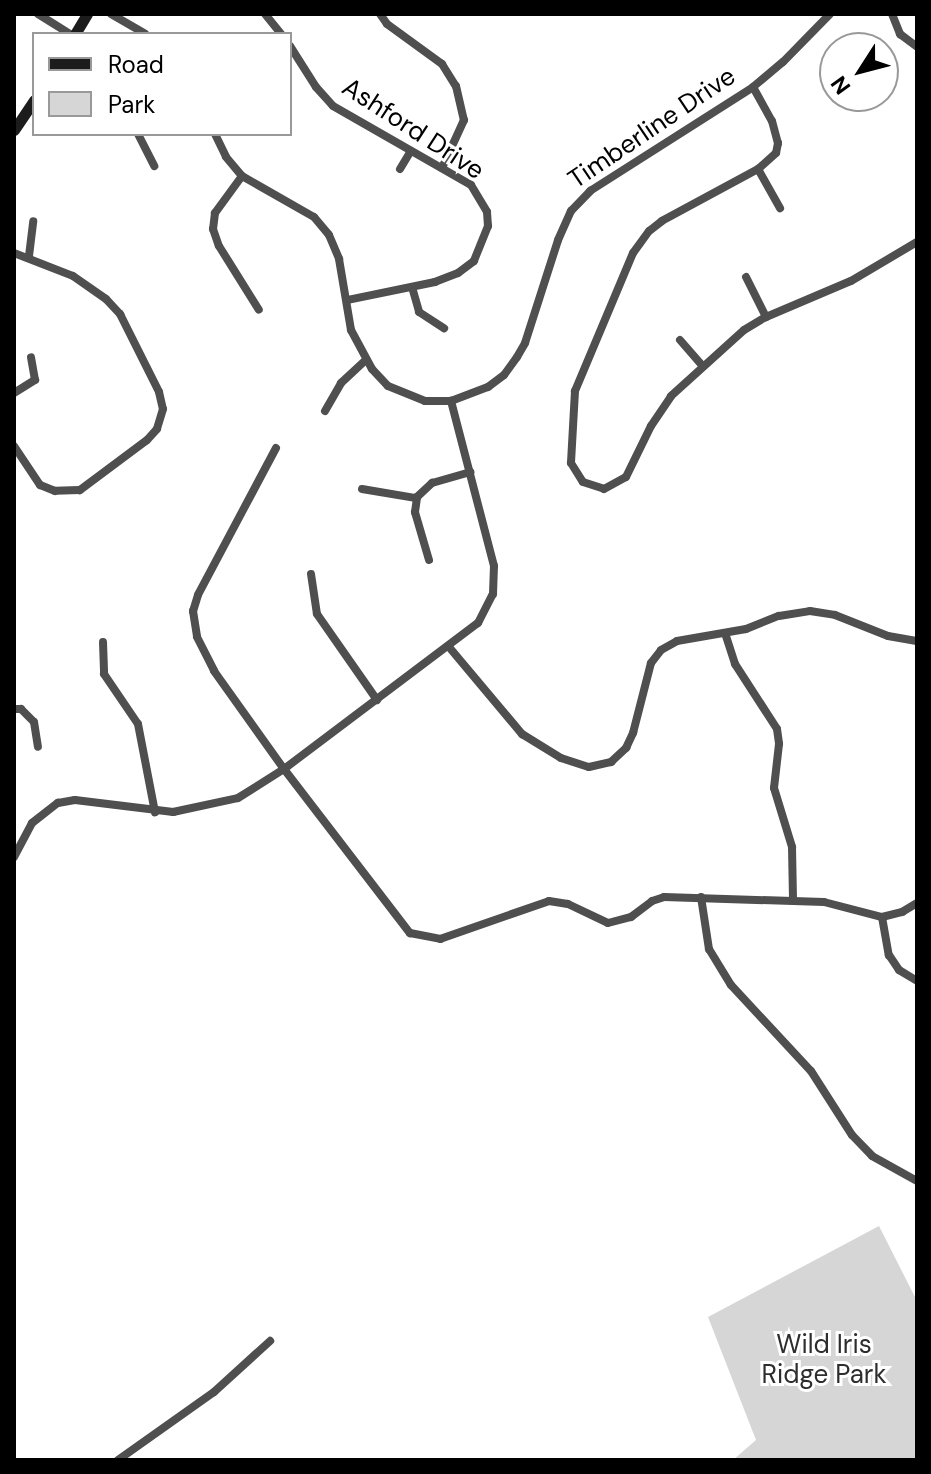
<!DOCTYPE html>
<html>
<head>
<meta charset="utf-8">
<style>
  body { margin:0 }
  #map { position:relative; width:931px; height:1474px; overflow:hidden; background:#fff; font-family:"DM Sans",sans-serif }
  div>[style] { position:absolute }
  .green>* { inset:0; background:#d6d6d6 }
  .street>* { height:8px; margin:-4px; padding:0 4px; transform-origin:4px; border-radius:4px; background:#4f4f4f }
  .secondary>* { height:11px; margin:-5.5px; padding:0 5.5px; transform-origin:5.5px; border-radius:5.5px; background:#1c1c1c }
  span { translate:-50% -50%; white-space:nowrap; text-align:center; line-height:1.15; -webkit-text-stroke:6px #fff; paint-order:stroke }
  .street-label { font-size:26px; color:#000 }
  .park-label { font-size:26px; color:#2d2d2d }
  .frame { position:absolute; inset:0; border:16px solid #000; pointer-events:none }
  .legend { position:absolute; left:32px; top:32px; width:260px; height:104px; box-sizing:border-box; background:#fff; border:2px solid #999; margin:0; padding:10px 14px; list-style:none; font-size:24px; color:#000 }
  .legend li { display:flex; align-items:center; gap:16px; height:40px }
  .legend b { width:40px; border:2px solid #999 }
  .north { position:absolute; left:819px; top:32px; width:80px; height:80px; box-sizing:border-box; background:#fff; border:2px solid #999; border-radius:50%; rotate:234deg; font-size:22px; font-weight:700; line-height:32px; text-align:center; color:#000 }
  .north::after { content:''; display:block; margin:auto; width:28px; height:36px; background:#000; clip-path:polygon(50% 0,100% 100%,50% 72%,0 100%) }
</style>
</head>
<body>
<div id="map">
  <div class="green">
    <div style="clip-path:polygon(879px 1226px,917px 1301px,917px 1460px,733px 1460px,756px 1440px,708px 1317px)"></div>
  </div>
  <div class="street">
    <div style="left:38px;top:14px;width:38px;rotate:32deg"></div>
    <div style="left:111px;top:14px;width:39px;rotate:30deg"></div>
    <div style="left:265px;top:14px;width:26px;rotate:51deg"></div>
    <div style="left:380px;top:14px;width:12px;rotate:55deg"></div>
    <div style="left:387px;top:24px;width:68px;rotate:36deg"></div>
    <div style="left:442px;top:64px;width:26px;rotate:58deg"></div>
    <div style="left:456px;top:86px;width:35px;rotate:77deg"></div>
    <div style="left:464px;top:120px;width:53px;rotate:114.6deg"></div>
    <div style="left:892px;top:14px;width:22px;rotate:68deg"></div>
    <div style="left:900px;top:34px;width:21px;rotate:37deg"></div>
    <div style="left:290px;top:46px;width:49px;rotate:57.6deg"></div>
    <div style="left:316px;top:87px;width:25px;rotate:48deg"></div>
    <div style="left:333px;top:106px;width:159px;rotate:29.8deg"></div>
    <div style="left:471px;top:185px;width:31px;rotate:59deg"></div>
    <div style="left:487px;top:212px;width:14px;rotate:86deg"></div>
    <div style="left:488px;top:226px;width:38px;rotate:112deg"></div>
    <div style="left:474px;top:261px;width:20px;rotate:143deg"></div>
    <div style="left:458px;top:273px;width:25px;rotate:159deg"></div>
    <div style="left:435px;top:282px;width:90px;rotate:168.4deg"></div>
    <div style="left:753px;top:87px;width:39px;rotate:61deg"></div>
    <div style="left:772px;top:121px;width:23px;rotate:75deg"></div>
    <div style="left:778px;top:143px;width:10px;rotate:101deg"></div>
    <div style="left:776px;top:153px;width:24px;rotate:138deg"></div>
    <div style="left:758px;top:169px;width:109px;rotate:151.6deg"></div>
    <div style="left:662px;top:221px;width:16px;rotate:142deg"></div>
    <div style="left:649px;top:231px;width:27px;rotate:126deg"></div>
    <div style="left:633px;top:253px;width:150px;rotate:112.8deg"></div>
    <div style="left:575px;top:391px;width:72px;rotate:93.2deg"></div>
    <div style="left:571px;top:463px;width:22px;rotate:58deg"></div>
    <div style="left:583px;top:482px;width:22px;rotate:18deg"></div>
    <div style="left:604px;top:489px;width:25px;rotate:-29deg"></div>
    <div style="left:626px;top:477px;width:57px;rotate:-63.9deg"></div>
    <div style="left:651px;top:426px;width:36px;rotate:-56deg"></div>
    <div style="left:671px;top:396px;width:98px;rotate:-42.1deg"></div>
    <div style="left:744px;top:330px;width:26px;rotate:-31deg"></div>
    <div style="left:766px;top:317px;width:92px;rotate:-23deg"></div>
    <div style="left:851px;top:281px;width:77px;rotate:-30.6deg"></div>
    <div style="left:138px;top:134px;width:36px;rotate:63deg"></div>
    <div style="left:215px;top:134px;width:25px;rotate:64deg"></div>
    <div style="left:226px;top:157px;width:25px;rotate:50deg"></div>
    <div style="left:242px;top:176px;width:83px;rotate:29.7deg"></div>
    <div style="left:314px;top:217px;width:23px;rotate:50deg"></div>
    <div style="left:329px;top:235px;width:26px;rotate:67deg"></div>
    <div style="left:339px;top:259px;width:72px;rotate:80.4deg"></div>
    <div style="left:351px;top:330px;width:44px;rotate:61.7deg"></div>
    <div style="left:372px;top:369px;width:23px;rotate:47deg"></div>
    <div style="left:388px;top:386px;width:40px;rotate:22deg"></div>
    <div style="left:425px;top:401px;width:26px"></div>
    <div style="left:451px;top:401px;width:40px;rotate:-21deg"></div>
    <div style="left:488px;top:387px;width:20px;rotate:-37deg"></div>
    <div style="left:504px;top:375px;width:22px;rotate:-54deg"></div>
    <div style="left:517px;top:357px;width:16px;rotate:-60deg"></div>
    <div style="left:525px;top:343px;width:108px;rotate:-72.2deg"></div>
    <div style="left:558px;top:240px;width:32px;rotate:-66deg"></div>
    <div style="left:571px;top:211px;width:28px;rotate:-46deg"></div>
    <div style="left:590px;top:191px;width:193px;rotate:-32.5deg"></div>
    <div style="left:753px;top:87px;width:39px;rotate:-40deg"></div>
    <div style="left:783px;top:62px;width:67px;rotate:-45.6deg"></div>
    <div style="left:400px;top:169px;width:21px;rotate:-59deg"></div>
    <div style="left:758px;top:169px;width:45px;rotate:60.6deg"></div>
    <div style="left:242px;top:176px;width:46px;rotate:126.1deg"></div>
    <div style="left:215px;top:213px;width:16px;rotate:97deg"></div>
    <div style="left:213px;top:229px;width:18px;rotate:71deg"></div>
    <div style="left:219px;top:246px;width:75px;rotate:58deg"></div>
    <div style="left:14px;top:253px;width:63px;rotate:21.3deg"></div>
    <div style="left:73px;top:276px;width:40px;rotate:34.9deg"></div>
    <div style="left:106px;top:299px;width:21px;rotate:47deg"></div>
    <div style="left:120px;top:314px;width:87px;rotate:63.4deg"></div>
    <div style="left:159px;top:392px;width:17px;rotate:77deg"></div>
    <div style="left:163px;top:409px;width:21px;rotate:107deg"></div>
    <div style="left:157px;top:429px;width:15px;rotate:132deg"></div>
    <div style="left:147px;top:440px;width:84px;rotate:143.3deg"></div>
    <div style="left:80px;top:490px;width:25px;rotate:178deg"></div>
    <div style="left:55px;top:491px;width:16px;rotate:-158deg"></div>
    <div style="left:40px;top:485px;width:47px;rotate:-123.7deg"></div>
    <div style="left:29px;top:256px;width:35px;rotate:-83deg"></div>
    <div style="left:746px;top:277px;width:45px;rotate:63.4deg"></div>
    <div style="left:412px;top:287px;width:26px;rotate:74deg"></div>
    <div style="left:419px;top:312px;width:30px;rotate:33deg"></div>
    <div style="left:680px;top:340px;width:35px;rotate:49deg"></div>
    <div style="left:14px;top:393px;width:25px;rotate:-32deg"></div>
    <div style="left:35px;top:380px;width:23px;rotate:-100deg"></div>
    <div style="left:325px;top:411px;width:32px;rotate:-60deg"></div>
    <div style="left:341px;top:383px;width:34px;rotate:-43deg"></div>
    <div style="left:276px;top:448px;width:166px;rotate:118deg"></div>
    <div style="left:198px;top:595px;width:17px;rotate:107deg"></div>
    <div style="left:193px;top:611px;width:26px;rotate:81deg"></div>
    <div style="left:197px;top:637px;width:38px;rotate:63deg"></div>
    <div style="left:214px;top:671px;width:120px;rotate:54.5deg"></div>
    <div style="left:284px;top:769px;width:207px;rotate:52.5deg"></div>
    <div style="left:410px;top:933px;width:31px;rotate:11deg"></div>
    <div style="left:440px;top:939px;width:115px;rotate:-19.2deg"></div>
    <div style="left:549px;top:901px;width:19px;rotate:9deg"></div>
    <div style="left:568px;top:904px;width:44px;rotate:25.4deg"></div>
    <div style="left:608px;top:923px;width:24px;rotate:-15deg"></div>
    <div style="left:631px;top:917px;width:26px;rotate:-37deg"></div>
    <div style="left:652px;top:901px;width:13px;rotate:-18deg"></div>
    <div style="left:664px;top:897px;width:160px;rotate:1.8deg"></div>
    <div style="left:824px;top:902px;width:60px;rotate:14.5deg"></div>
    <div style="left:882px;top:917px;width:21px;rotate:-14deg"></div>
    <div style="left:902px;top:912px;width:17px;rotate:-31deg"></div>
    <div style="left:362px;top:489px;width:55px;rotate:9.5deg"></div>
    <div style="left:429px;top:560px;width:50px;rotate:-106.3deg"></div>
    <div style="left:415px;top:512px;width:15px;rotate:-82deg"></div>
    <div style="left:417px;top:497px;width:21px;rotate:-43deg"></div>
    <div style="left:432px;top:483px;width:40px;rotate:-16deg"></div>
    <div style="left:311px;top:574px;width:40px;rotate:81.5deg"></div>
    <div style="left:317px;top:614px;width:105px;rotate:55.1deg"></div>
    <div style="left:725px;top:633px;width:33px;rotate:72deg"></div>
    <div style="left:735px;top:664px;width:77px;rotate:57.1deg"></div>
    <div style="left:777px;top:729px;width:15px;rotate:82deg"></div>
    <div style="left:779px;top:744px;width:44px;rotate:96.5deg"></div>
    <div style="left:774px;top:788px;width:62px;rotate:73deg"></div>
    <div style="left:792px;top:847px;width:53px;rotate:88.9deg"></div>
    <div style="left:103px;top:642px;width:32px;rotate:88deg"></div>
    <div style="left:104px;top:674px;width:60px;rotate:55.8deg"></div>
    <div style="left:138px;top:724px;width:90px;rotate:79.1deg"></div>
    <div style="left:449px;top:647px;width:114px;rotate:50deg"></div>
    <div style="left:522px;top:734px;width:46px;rotate:31.6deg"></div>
    <div style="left:561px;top:758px;width:29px;rotate:18deg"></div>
    <div style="left:589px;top:767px;width:23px;rotate:-13deg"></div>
    <div style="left:611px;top:762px;width:21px;rotate:-43deg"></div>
    <div style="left:626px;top:748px;width:17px;rotate:-65deg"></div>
    <div style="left:633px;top:733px;width:72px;rotate:-75.6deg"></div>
    <div style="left:651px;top:663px;width:16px;rotate:-52deg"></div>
    <div style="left:661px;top:650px;width:18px;rotate:-29deg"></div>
    <div style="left:677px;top:641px;width:70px;rotate:-9.9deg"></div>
    <div style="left:746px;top:629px;width:35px;rotate:-22deg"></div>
    <div style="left:779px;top:616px;width:31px;rotate:-9deg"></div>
    <div style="left:810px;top:611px;width:25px;rotate:9deg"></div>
    <div style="left:835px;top:615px;width:57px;rotate:21.6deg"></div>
    <div style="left:888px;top:636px;width:29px;rotate:10deg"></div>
    <div style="left:14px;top:709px;width:7px"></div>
    <div style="left:21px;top:709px;width:18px;rotate:45deg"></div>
    <div style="left:34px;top:722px;width:25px;rotate:81deg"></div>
    <div style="left:14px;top:857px;width:38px;rotate:-62deg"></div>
    <div style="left:32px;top:823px;width:33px;rotate:-38deg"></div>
    <div style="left:58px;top:803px;width:17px;rotate:-10deg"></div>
    <div style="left:75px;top:800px;width:99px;rotate:7deg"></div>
    <div style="left:173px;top:812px;width:66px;rotate:-12.2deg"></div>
    <div style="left:238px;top:798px;width:54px;rotate:-32.2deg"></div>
    <div style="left:284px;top:769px;width:243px;rotate:-37deg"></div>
    <div style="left:478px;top:623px;width:33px;rotate:-63deg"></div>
    <div style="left:493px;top:594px;width:28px;rotate:-88deg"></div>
    <div style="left:494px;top:566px;width:171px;rotate:-104.6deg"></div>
    <div style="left:701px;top:897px;width:53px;rotate:81.3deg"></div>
    <div style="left:709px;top:949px;width:42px;rotate:58.6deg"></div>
    <div style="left:731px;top:985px;width:117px;rotate:47.1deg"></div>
    <div style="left:811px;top:1071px;width:76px;rotate:57.4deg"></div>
    <div style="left:852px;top:1135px;width:29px;rotate:46deg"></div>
    <div style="left:872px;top:1156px;width:51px;rotate:29.1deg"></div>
    <div style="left:882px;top:917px;width:39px;rotate:80deg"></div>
    <div style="left:889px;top:955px;width:18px;rotate:56deg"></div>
    <div style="left:899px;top:970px;width:21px;rotate:31deg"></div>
    <div style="left:118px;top:1460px;width:118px;rotate:-35.3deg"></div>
    <div style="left:214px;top:1392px;width:76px;rotate:-42.3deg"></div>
  </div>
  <div class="secondary">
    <div style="left:75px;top:34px;width:23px;rotate:-59deg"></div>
    <div style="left:14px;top:130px;width:36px;rotate:-56deg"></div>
  </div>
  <div class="street-label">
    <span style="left:652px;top:128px;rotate:-34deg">Timberline Drive</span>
    <span style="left:413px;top:129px;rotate:33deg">Ashford Drive</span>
  </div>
  <div class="park-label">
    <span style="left:824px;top:1360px">Wild Iris<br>Ridge Park</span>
  </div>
  <div class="frame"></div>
  <ul class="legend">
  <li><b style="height:10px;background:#1c1c1c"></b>Road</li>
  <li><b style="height:22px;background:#d6d6d6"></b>Park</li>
  </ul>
  <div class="north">N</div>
</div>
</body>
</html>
